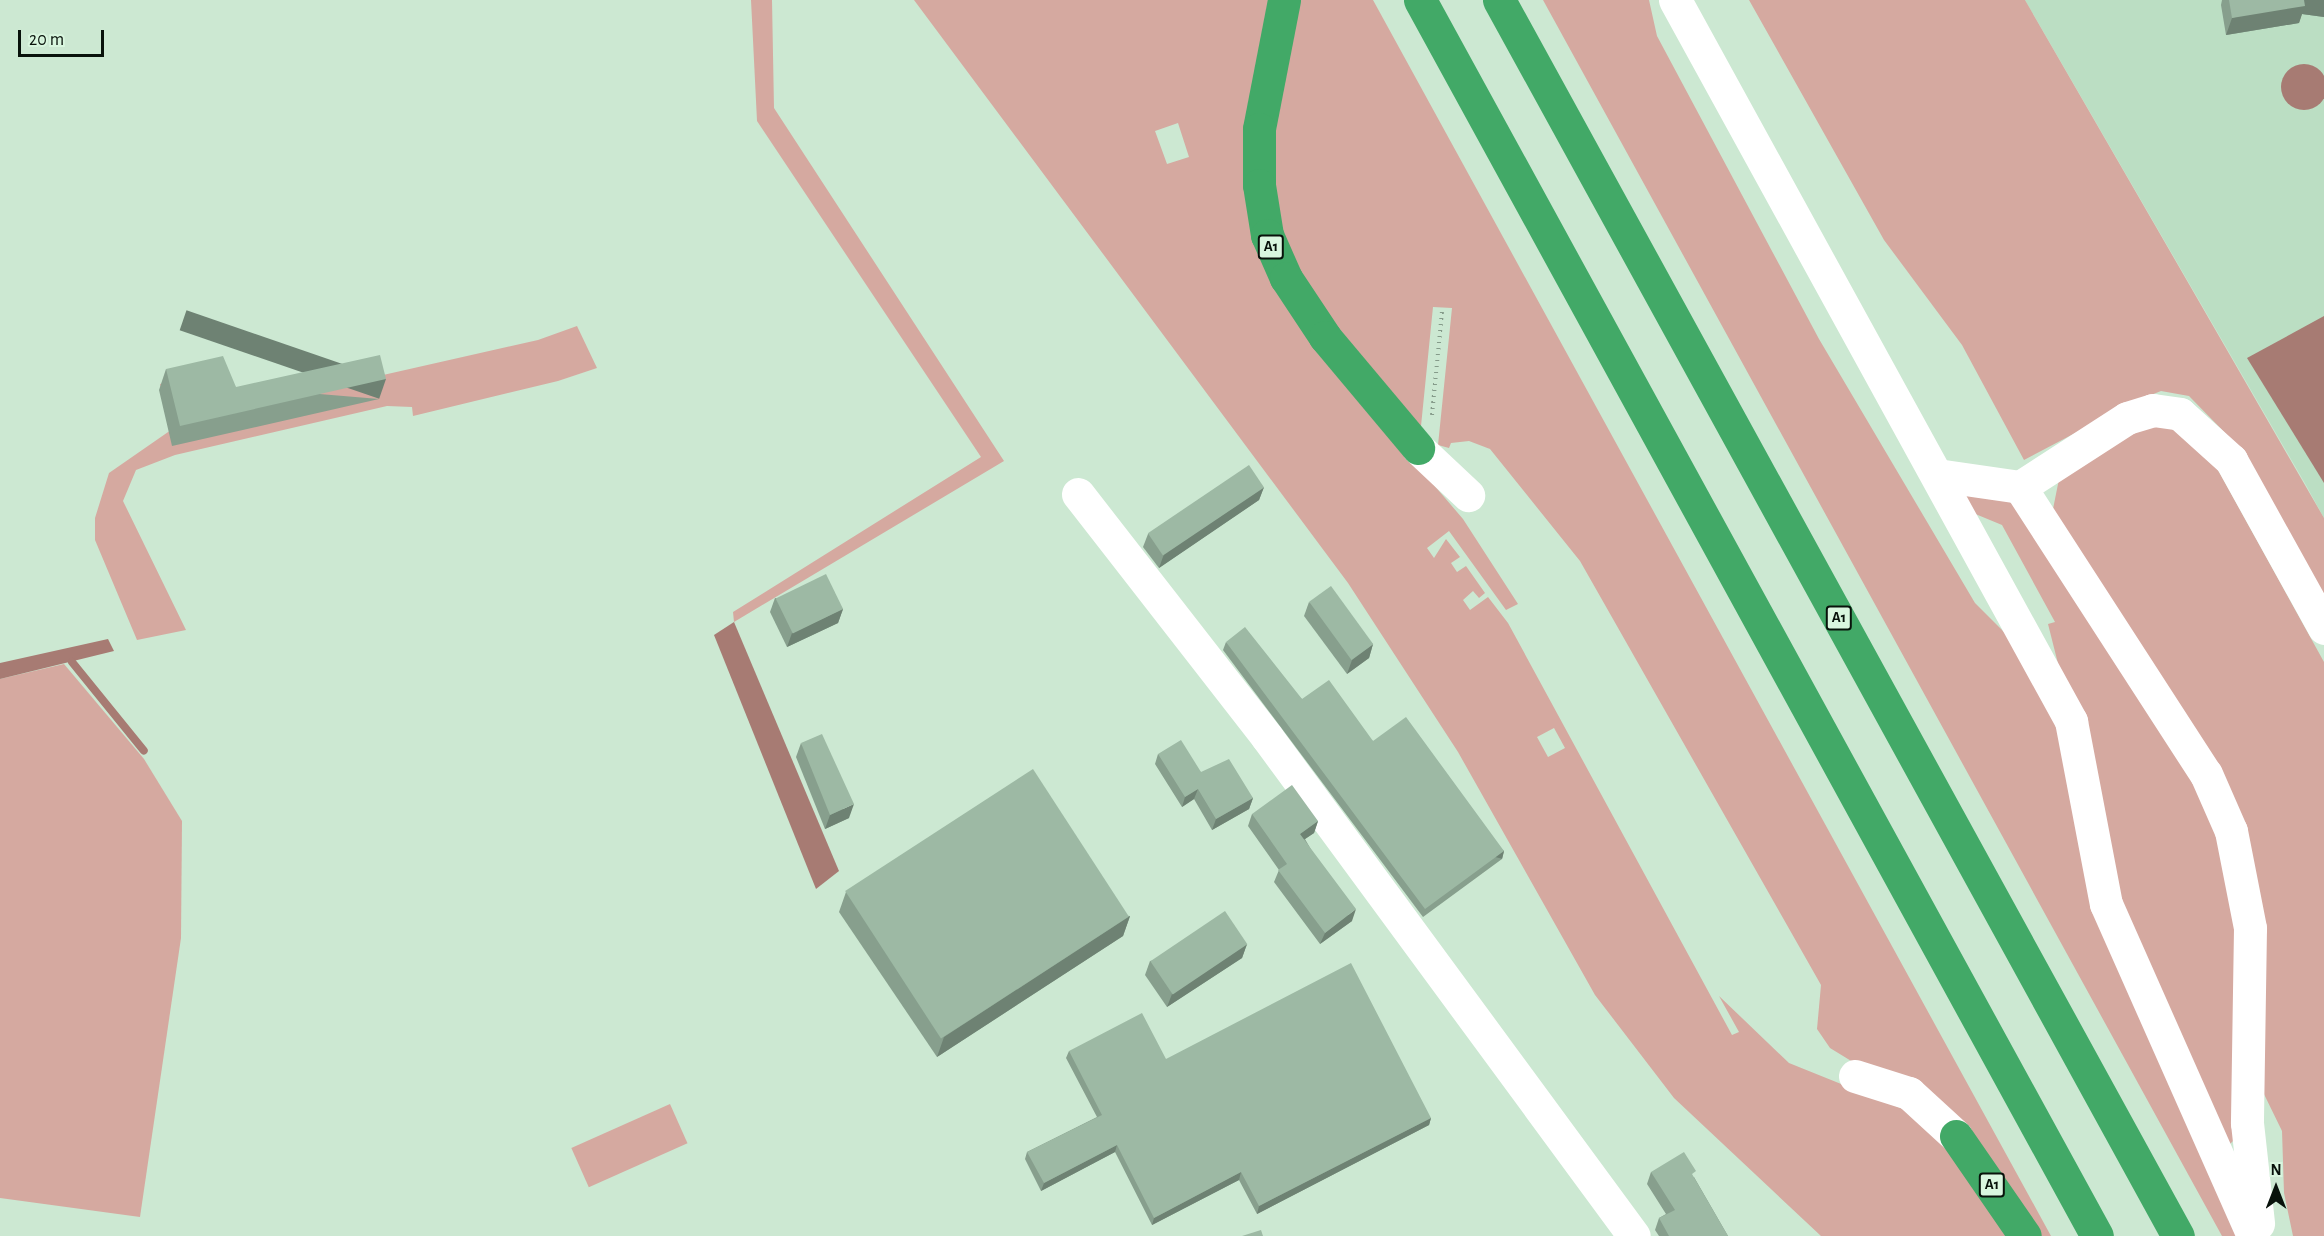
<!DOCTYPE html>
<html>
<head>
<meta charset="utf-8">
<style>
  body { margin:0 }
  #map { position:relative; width:2324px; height:1236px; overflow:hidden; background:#cce8d2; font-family:"Alegreya Sans",sans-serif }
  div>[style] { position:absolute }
  .built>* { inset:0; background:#bbdec3 }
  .green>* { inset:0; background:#d5a9a0; transform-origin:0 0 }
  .water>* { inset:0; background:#a77b73 }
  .round { border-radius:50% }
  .stream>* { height:8px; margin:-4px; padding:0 4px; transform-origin:4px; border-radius:4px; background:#a77b73 }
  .path>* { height:4px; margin-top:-2px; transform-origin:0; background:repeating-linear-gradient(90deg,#859b8a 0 1.5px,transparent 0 6px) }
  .minor>* { height:33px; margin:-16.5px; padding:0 16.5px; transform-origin:16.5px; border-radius:16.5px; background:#fff }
  .highway>* { height:33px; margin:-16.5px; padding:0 16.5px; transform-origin:16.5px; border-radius:16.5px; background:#42a967 }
  .wall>* { inset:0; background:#879f8d }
  .shaded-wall>* { inset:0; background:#6e8273; transform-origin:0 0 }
  .building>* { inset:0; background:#9db9a4; transform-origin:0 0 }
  span { translate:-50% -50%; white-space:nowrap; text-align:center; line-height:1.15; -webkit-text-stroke:4.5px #d9f6df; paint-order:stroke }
  .shield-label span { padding:2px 4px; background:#d9f6df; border:2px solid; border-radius:4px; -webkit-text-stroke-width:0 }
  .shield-label { font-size:15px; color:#08120b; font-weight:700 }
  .north { position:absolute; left:2246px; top:1158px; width:60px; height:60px; -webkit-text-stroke:4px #d9f6df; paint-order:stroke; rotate:0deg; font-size:16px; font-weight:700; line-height:24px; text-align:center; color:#08120b }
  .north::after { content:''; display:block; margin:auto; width:21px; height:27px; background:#08120b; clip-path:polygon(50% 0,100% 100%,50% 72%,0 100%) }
  .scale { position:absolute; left:18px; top:30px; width:86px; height:27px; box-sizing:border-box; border:3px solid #08120b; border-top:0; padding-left:8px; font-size:18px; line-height:21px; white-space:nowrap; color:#08120b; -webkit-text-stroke:4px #d9f6df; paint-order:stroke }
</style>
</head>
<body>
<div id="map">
  <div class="built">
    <div style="clip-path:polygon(2025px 0,2324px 0,2324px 518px,2306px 485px)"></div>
  </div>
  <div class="green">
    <div style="clip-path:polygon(751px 0,772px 0,774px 108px,1004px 461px,734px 622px,733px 612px,981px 457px,757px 121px)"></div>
    <div style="clip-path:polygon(evenodd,914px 0,1269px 0,1246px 182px,1415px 463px,1463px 519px,1518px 604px,1506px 610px,1449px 531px,1427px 548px,1434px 558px,1446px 539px,1460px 557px,1451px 563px,1457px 572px,1466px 566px,1485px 593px,1479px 598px,1473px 591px,1463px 600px,1470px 610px,1488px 597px,1508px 623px,1732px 1035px,1739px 1032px,1719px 996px,1789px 1063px,1923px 1117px,2012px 1236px,1821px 1236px,1674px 1098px,1595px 995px,1458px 752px,1348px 583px,914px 0,1178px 123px,1189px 157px,1167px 164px,1155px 131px,1178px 123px,914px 0,1554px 728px,1565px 748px,1548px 757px,1537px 737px,1554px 728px)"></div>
    <div style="clip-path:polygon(1294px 0,1373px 0,2051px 1236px,2036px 1236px,1861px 1067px,1830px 1048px,1817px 1029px,1821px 985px,1580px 561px,1490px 449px,1469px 441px,1451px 443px,1449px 448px,1438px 445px,1452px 308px,1433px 307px,1420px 436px,1291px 268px,1268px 170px)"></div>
    <div style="clip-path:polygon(1543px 0,1649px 0,1657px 36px,1819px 339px,1975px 603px,2018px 646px,2060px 720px,2078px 814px,2242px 1236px,2222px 1236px)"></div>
    <div style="clip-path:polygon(1749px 0,2025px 0,2324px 518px,2324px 599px,2233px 441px,2189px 396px,2161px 391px,2136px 401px,2024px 460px,1962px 345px,1884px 240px)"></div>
    <div style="clip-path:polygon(577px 326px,597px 368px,558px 381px,413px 416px,412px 407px,387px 406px,175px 455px,136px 470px,123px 501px,186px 630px,137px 640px,95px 540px,95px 518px,109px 473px,171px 430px,160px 384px,227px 368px,237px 408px,538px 340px)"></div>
    <div style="clip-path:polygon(2172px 423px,2213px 461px,2324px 662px,2324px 1236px,2293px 1236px,2284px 1193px,2282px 1131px,2262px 1090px,2260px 895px,2053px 509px,2060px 474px,2130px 430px)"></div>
    <div style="clip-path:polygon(1964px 491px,2010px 496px,2208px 800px,2237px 911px,2236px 1138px,2228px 1146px,2126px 933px,2048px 624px,2055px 622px,2002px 525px,1973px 513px)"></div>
    <div style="clip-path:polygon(64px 664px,144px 759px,182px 821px,181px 938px,140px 1217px,0 1198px,0 679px)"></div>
    <div style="left:670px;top:1104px;width:43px;height:108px;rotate:66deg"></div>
  </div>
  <div class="water">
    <div class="round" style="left:2281px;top:64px;width:46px;height:46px"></div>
    <div style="clip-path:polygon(2324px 316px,2324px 483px,2247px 358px)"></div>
    <div style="clip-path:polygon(734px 622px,839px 871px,816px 889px,714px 635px)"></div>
    <div style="clip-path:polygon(108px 639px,114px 651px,0 679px,0 663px)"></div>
  </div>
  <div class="stream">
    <div style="left:72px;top:662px;width:114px;rotate:51deg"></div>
  </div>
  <div class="path">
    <div style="left:1432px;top:415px;width:104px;rotate:-84.5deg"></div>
  </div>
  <div class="minor">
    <div style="left:1675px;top:0;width:823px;rotate:61.22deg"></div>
    <div style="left:2071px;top:721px;width:186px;rotate:79.2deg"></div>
    <div style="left:2106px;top:904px;width:363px;rotate:66.1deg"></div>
    <div style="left:1418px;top:448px;width:69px;rotate:43.2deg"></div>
    <div style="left:1937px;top:475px;width:84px;rotate:8.2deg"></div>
    <div style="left:2020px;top:487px;width:127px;rotate:-32.8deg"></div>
    <div style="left:2127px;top:418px;width:27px;rotate:-17deg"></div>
    <div style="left:2153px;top:410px;width:27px;rotate:8deg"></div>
    <div style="left:2180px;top:414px;width:69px;rotate:42deg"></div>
    <div style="left:2231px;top:460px;width:192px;rotate:61deg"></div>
    <div style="left:2020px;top:487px;width:342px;rotate:57.1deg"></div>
    <div style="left:2206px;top:774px;width:62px;rotate:66.3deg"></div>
    <div style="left:2231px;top:831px;width:99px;rotate:78.9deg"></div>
    <div style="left:2250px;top:928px;width:195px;rotate:90.9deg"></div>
    <div style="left:2247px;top:1123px;width:101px;rotate:83.7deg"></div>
    <div style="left:1078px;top:494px;width:308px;rotate:52.1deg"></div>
    <div style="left:1267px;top:737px;width:619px;rotate:53.67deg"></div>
    <div style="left:1855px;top:1076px;width:57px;rotate:17.5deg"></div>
    <div style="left:1909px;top:1093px;width:64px;rotate:42.5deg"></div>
  </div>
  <div class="highway">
    <div style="left:1284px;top:0;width:131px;rotate:101deg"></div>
    <div style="left:1259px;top:129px;width:56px;rotate:90deg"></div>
    <div style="left:1259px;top:185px;width:51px;rotate:80.9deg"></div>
    <div style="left:1267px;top:235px;width:47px;rotate:66.2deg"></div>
    <div style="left:1286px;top:278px;width:71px;rotate:56.5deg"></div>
    <div style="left:1325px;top:337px;width:145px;rotate:50deg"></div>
    <div style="left:1420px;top:0;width:1409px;rotate:61.29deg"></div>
    <div style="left:1499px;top:0;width:1410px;rotate:61.22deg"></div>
    <div style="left:1956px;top:1136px;width:121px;rotate:55.4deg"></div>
  </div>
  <div class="wall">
    <div style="clip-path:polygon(2222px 0,2324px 0,2324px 17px,2302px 14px,2299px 23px,2226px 35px,2221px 5px)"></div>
    <div style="clip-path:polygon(166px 369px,236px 387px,379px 399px,172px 446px,159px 390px)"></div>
    <div style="clip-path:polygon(1264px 487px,1259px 500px,1159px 568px,1143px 547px,1148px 534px)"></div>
    <div style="clip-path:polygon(775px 598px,843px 609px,838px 623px,787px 647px,770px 612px)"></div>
    <div style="clip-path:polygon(1309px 602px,1373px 644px,1369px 658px,1347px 674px,1304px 616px)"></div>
    <div style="clip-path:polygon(1226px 642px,1302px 699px,1373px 741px,1504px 851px,1502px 859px,1423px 917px,1223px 650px)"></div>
    <div style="clip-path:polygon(801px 743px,849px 818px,825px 829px,796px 757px)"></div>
    <div style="clip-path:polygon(1158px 754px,1201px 772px,1253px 798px,1249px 809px,1212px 830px,1194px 799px,1182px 807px,1155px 764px)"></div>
    <div style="clip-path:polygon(1252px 814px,1318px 821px,1314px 833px,1305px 839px,1352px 921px,1320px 944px,1274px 882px,1279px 870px,1248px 826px)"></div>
    <div style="clip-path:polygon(846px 892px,1130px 916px,1123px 936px,937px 1057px,839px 912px)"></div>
    <div style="clip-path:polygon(1247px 944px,1242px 958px,1167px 1007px,1145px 975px,1150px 961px)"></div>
    <div style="clip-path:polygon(1069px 1051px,1166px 1059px,1431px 1118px,1429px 1125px,1257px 1214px,1239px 1180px,1152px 1225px,1115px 1152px,1041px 1191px,1025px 1159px,1027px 1152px,1097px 1117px,1066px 1058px)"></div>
    <div style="clip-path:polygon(1651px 1172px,1694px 1177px,1728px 1236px,1659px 1236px,1655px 1230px,1659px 1218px,1666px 1214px,1647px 1184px)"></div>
  </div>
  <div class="shaded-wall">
    <div style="clip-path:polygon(2302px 0,2324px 0,2324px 17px,2302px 14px,2299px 23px,2226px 35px,2232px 18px)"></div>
    <div style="left:386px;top:379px;width:21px;height:211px;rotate:109deg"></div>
    <div style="clip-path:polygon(1264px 487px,1259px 500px,1159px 568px,1164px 554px)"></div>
    <div style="clip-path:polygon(843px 609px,838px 623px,787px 647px,792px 633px)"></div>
    <div style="clip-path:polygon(1373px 644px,1369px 658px,1347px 674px,1352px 660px)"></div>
    <div style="clip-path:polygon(1198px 789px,1194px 799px,1182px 807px,1185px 797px)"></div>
    <div style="clip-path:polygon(1253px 798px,1249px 809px,1212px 830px,1216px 819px)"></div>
    <div style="clip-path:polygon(854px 804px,849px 818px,825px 829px,830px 815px)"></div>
    <div style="clip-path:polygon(1318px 821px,1314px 833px,1296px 845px,1300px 834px)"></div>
    <div style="left:1504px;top:851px;width:8px;height:98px;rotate:104deg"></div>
    <div style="clip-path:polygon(1356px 909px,1352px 921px,1320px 944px,1325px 933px)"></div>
    <div style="clip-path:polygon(1130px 916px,1123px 936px,937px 1057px,944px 1037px)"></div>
    <div style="clip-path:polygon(1247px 944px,1242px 958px,1167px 1007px,1172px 994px)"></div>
    <div style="clip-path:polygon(1431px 1118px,1429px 1125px,1257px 1214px,1259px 1206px)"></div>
    <div style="clip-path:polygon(1117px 1145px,1115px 1152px,1041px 1191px,1044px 1183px)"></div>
    <div style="clip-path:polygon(1241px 1172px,1239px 1180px,1152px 1225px,1154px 1218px)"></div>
  </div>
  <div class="building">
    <div style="clip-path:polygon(2229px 0,2304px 0,2305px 6px,2232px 18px)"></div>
    <div style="clip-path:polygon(380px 355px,386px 379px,180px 426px,166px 369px,223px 356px,236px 387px)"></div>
    <div style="left:1249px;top:465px;width:27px;height:122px;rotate:56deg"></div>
    <div style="left:826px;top:574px;width:39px;height:56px;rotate:64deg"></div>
    <div style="left:1331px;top:586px;width:72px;height:27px;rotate:54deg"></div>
    <div style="clip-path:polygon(1245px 627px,1302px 699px,1329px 680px,1373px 741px,1406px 717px,1504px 851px,1425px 909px,1226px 642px)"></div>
    <div style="clip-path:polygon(822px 734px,854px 804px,830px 815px,801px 743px)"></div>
    <div style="clip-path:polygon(1181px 740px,1201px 772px,1229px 759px,1253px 798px,1216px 819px,1198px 789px,1185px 797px,1158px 754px)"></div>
    <div style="left:1033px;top:769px;width:176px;height:224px;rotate:57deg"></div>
    <div style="clip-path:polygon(1292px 785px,1318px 821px,1300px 834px,1356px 909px,1325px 933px,1278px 870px,1287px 864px,1252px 814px)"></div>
    <div style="left:1225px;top:911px;width:40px;height:90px;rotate:56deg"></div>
    <div style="clip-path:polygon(1351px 963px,1431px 1118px,1259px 1206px,1241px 1172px,1154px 1218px,1117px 1145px,1044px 1183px,1027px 1152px,1102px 1115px,1069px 1051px,1142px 1013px,1166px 1059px)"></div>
    <div style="clip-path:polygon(1684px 1152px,1696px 1171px,1692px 1174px,1728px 1236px,1669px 1236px,1659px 1218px,1675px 1210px,1651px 1172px)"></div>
    <div style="clip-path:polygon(1261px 1230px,1263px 1236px,1242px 1236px)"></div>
  </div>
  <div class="shield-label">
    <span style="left:1271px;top:247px">A1</span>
    <span style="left:1839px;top:618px">A1</span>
    <span style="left:1992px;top:1185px">A1</span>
  </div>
  <div class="north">N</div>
  <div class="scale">20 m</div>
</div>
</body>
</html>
